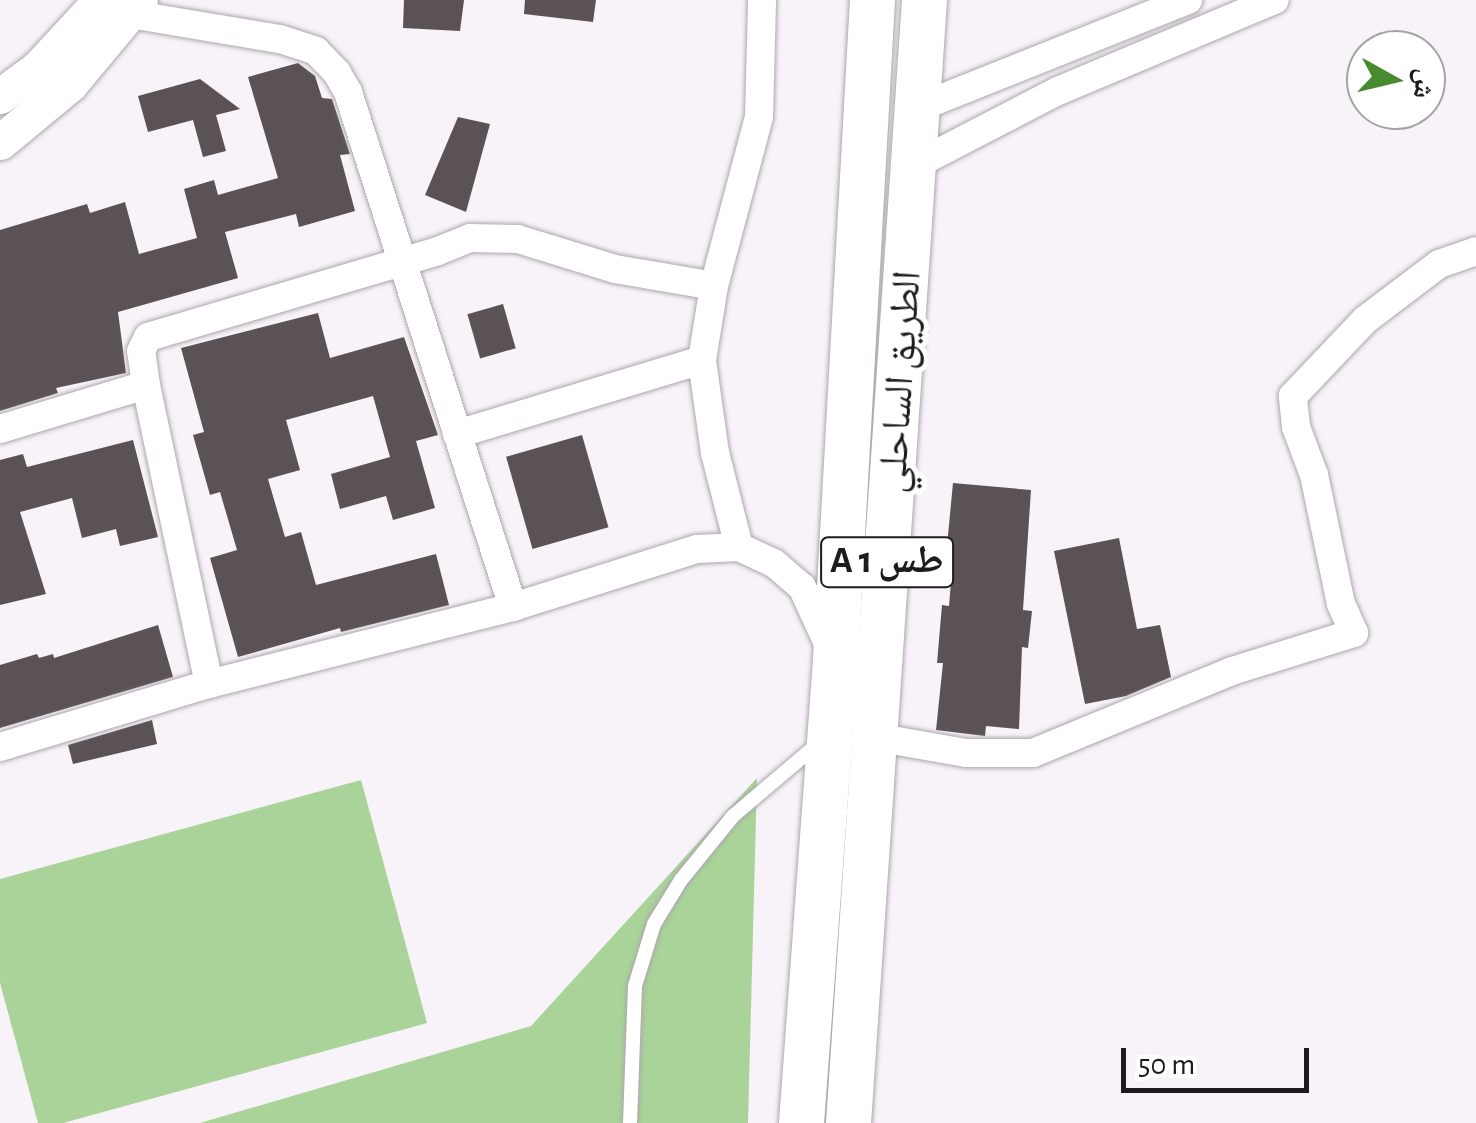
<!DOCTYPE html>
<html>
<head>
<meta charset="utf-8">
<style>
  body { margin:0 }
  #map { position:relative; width:1476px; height:1123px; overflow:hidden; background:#f8f2f9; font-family:"Alegreya Sans","Noto Naskh Arabic",sans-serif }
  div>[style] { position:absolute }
  .green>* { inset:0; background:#a9d398 }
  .building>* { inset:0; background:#5a5254; transform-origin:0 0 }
  .roads { filter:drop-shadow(0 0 2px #aca7ad) drop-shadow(0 0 2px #aca7ad) }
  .service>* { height:14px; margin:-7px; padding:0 7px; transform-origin:7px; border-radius:7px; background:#fff }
  .minor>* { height:28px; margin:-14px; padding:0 14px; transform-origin:14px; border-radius:14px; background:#fff }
  .tertiary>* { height:35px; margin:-17.5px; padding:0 17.5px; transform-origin:17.5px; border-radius:17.5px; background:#fff }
  .trunk>* { height:45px; margin:-22.5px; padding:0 22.5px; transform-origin:22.5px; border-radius:22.5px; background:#fff }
  span { translate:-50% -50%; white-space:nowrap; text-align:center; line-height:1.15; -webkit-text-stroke:10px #fff; paint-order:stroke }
  .shield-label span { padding:2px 8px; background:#fff; border:2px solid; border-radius:8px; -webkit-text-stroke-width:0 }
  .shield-label { font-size:38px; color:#1e1b1e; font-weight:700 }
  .street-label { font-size:40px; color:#1e1b1e }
  .north { position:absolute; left:1346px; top:30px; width:100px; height:100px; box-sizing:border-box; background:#fff; border:2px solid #a5a4a5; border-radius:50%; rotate:98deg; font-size:28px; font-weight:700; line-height:40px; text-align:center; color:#1e1b1e }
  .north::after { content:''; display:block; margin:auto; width:35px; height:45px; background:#488b2f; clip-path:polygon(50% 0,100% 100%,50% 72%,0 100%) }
  .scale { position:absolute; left:1121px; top:1048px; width:188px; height:45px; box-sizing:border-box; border:5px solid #1e1b1e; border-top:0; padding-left:12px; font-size:30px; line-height:35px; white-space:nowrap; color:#1e1b1e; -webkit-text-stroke:8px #fff; paint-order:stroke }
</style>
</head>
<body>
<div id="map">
  <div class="green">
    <div style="clip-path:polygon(757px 778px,748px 1123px,200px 1123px,531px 1026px)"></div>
    <div style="clip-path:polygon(361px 780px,427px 1023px,63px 1123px,38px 1123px,0 983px,0 879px)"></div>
  </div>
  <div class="building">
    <div style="clip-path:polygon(404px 0,464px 0,460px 31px,403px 28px)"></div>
    <div style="clip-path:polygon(525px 0,596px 0,593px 22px,524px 14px)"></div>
    <div style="clip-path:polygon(298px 63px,315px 76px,322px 98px,332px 99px,350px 154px,340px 155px,355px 211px,299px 227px,296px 214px,225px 232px,238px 278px,118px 312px,126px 373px,56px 388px,58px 393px,0 411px,0 230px,87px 204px,90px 213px,125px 202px,139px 254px,197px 238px,184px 189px,214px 180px,218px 195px,278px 178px,248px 77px)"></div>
    <div style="clip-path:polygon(200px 79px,240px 109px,216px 115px,226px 151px,203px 157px,193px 120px,148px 132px,138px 96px)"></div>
    <div style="clip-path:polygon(458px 117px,490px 124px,466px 212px,425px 195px)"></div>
    <div style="left:503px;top:304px;width:46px;height:37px;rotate:74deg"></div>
    <div style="clip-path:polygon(318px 313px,330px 358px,404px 337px,438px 435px,416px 441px,435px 508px,393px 520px,386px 496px,340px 509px,331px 474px,390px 457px,373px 396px,286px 420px,300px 470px,268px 479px,285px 537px,301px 532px,316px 585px,436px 554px,449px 605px,341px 632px,340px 628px,238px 657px,210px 558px,237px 550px,220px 492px,210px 495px,193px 435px,204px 432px,181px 348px)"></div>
    <div style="left:582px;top:435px;width:96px;height:79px;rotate:74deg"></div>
    <div style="clip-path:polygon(133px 440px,158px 537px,120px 546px,116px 529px,82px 538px,72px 498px,20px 512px,46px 594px,0 605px,0 460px,23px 454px,27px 467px)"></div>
    <div style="clip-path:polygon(953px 483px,1031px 490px,1023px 610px,1032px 611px,1028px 648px,1022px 647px,1019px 729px,986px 726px,985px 736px,936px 730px,943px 663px,937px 663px,942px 605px,949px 606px,954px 546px,947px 546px)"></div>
    <div style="clip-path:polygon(1119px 538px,1137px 629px,1160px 625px,1171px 677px,1126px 696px,1085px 704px,1054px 551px)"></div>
    <div style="clip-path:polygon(158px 625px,173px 677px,0 728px,0 665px,37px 654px,39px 658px,53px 654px,54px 658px)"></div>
    <div style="clip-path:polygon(152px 720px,157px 744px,73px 764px,68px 745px)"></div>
  </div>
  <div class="roads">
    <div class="service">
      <div style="left:630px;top:1123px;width:137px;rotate:-87.9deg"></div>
      <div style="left:635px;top:986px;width:65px;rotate:-73deg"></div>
      <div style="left:654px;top:924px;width:52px;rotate:-58.5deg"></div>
      <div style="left:681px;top:880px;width:82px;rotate:-50.9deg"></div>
      <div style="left:733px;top:816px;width:111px;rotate:-40.3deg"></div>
    </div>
    <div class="minor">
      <div style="left:130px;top:14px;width:152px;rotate:9.5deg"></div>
      <div style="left:280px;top:39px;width:38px;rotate:18deg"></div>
      <div style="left:316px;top:51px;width:30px;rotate:46deg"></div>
      <div style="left:337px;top:73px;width:22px;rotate:60deg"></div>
      <div style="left:348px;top:92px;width:541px;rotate:72.24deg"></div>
      <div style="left:920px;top:107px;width:289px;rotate:-21.8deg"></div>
      <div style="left:915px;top:165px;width:161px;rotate:-27.4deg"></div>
      <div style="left:1058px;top:91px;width:235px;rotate:-22.8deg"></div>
      <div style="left:0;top:429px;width:152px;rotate:-16.8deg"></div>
      <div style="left:457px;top:434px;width:256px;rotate:-16.8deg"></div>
      <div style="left:739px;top:547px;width:97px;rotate:-104.3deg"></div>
      <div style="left:715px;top:453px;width:94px;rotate:-98deg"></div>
      <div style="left:702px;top:360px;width:75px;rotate:-80.8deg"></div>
      <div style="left:714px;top:286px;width:175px;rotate:-75.1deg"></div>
      <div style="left:759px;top:117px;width:117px;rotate:-88.5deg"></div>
      <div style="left:209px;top:684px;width:306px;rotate:-101.9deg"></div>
      <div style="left:146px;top:385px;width:34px;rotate:-98deg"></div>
      <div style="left:141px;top:351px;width:16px;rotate:-63deg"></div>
      <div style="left:148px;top:337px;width:302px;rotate:-16.5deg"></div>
      <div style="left:438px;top:251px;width:35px;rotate:-22deg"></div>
      <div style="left:470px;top:238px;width:48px;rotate:1.2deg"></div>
      <div style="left:518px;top:239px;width:102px;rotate:17.2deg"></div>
      <div style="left:615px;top:269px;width:100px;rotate:9.7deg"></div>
      <div style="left:875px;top:737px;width:92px;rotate:10deg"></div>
      <div style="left:966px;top:753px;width:67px"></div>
      <div style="left:1033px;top:753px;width:215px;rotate:-22.4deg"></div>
      <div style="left:1232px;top:671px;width:128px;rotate:-17.3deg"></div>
      <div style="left:1354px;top:633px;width:32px;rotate:-114deg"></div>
      <div style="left:1341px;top:604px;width:132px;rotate:-101.8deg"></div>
      <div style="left:1314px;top:475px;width:51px;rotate:-110.6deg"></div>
      <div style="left:1296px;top:427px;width:31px;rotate:-96deg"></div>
      <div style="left:1293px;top:396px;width:105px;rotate:-46.5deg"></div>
      <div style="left:1365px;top:320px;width:93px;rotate:-37.1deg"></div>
      <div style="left:1439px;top:264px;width:39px;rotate:-19deg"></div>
      <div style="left:0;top:747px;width:218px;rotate:-16.8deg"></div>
      <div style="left:209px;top:684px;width:314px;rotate:-14.2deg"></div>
      <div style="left:513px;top:607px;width:193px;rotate:-17.5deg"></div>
      <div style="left:697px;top:549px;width:42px;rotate:-2.7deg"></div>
      <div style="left:739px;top:547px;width:38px;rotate:25deg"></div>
      <div style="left:774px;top:563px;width:37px;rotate:41deg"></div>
      <div style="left:802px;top:587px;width:67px;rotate:65.3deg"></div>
    </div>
    <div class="tertiary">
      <div style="left:0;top:96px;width:47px;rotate:-36.4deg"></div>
      <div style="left:38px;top:68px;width:93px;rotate:-47.2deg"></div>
      <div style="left:0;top:142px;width:91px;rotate:-39.6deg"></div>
      <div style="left:70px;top:84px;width:109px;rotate:-50.2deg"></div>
    </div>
    <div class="trunk">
      <div style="left:801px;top:1123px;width:465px;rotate:-85.8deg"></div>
      <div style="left:835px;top:659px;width:660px;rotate:-86.79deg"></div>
      <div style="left:848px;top:1123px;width:1126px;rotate:-86.13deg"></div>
    </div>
  </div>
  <div class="shield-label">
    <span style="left:887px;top:562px">A 1 طس</span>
  </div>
  <div class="street-label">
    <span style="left:900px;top:382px;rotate:-86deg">الطريق الساحلي</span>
  </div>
  <div class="north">ش</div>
  <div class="scale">50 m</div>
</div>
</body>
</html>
